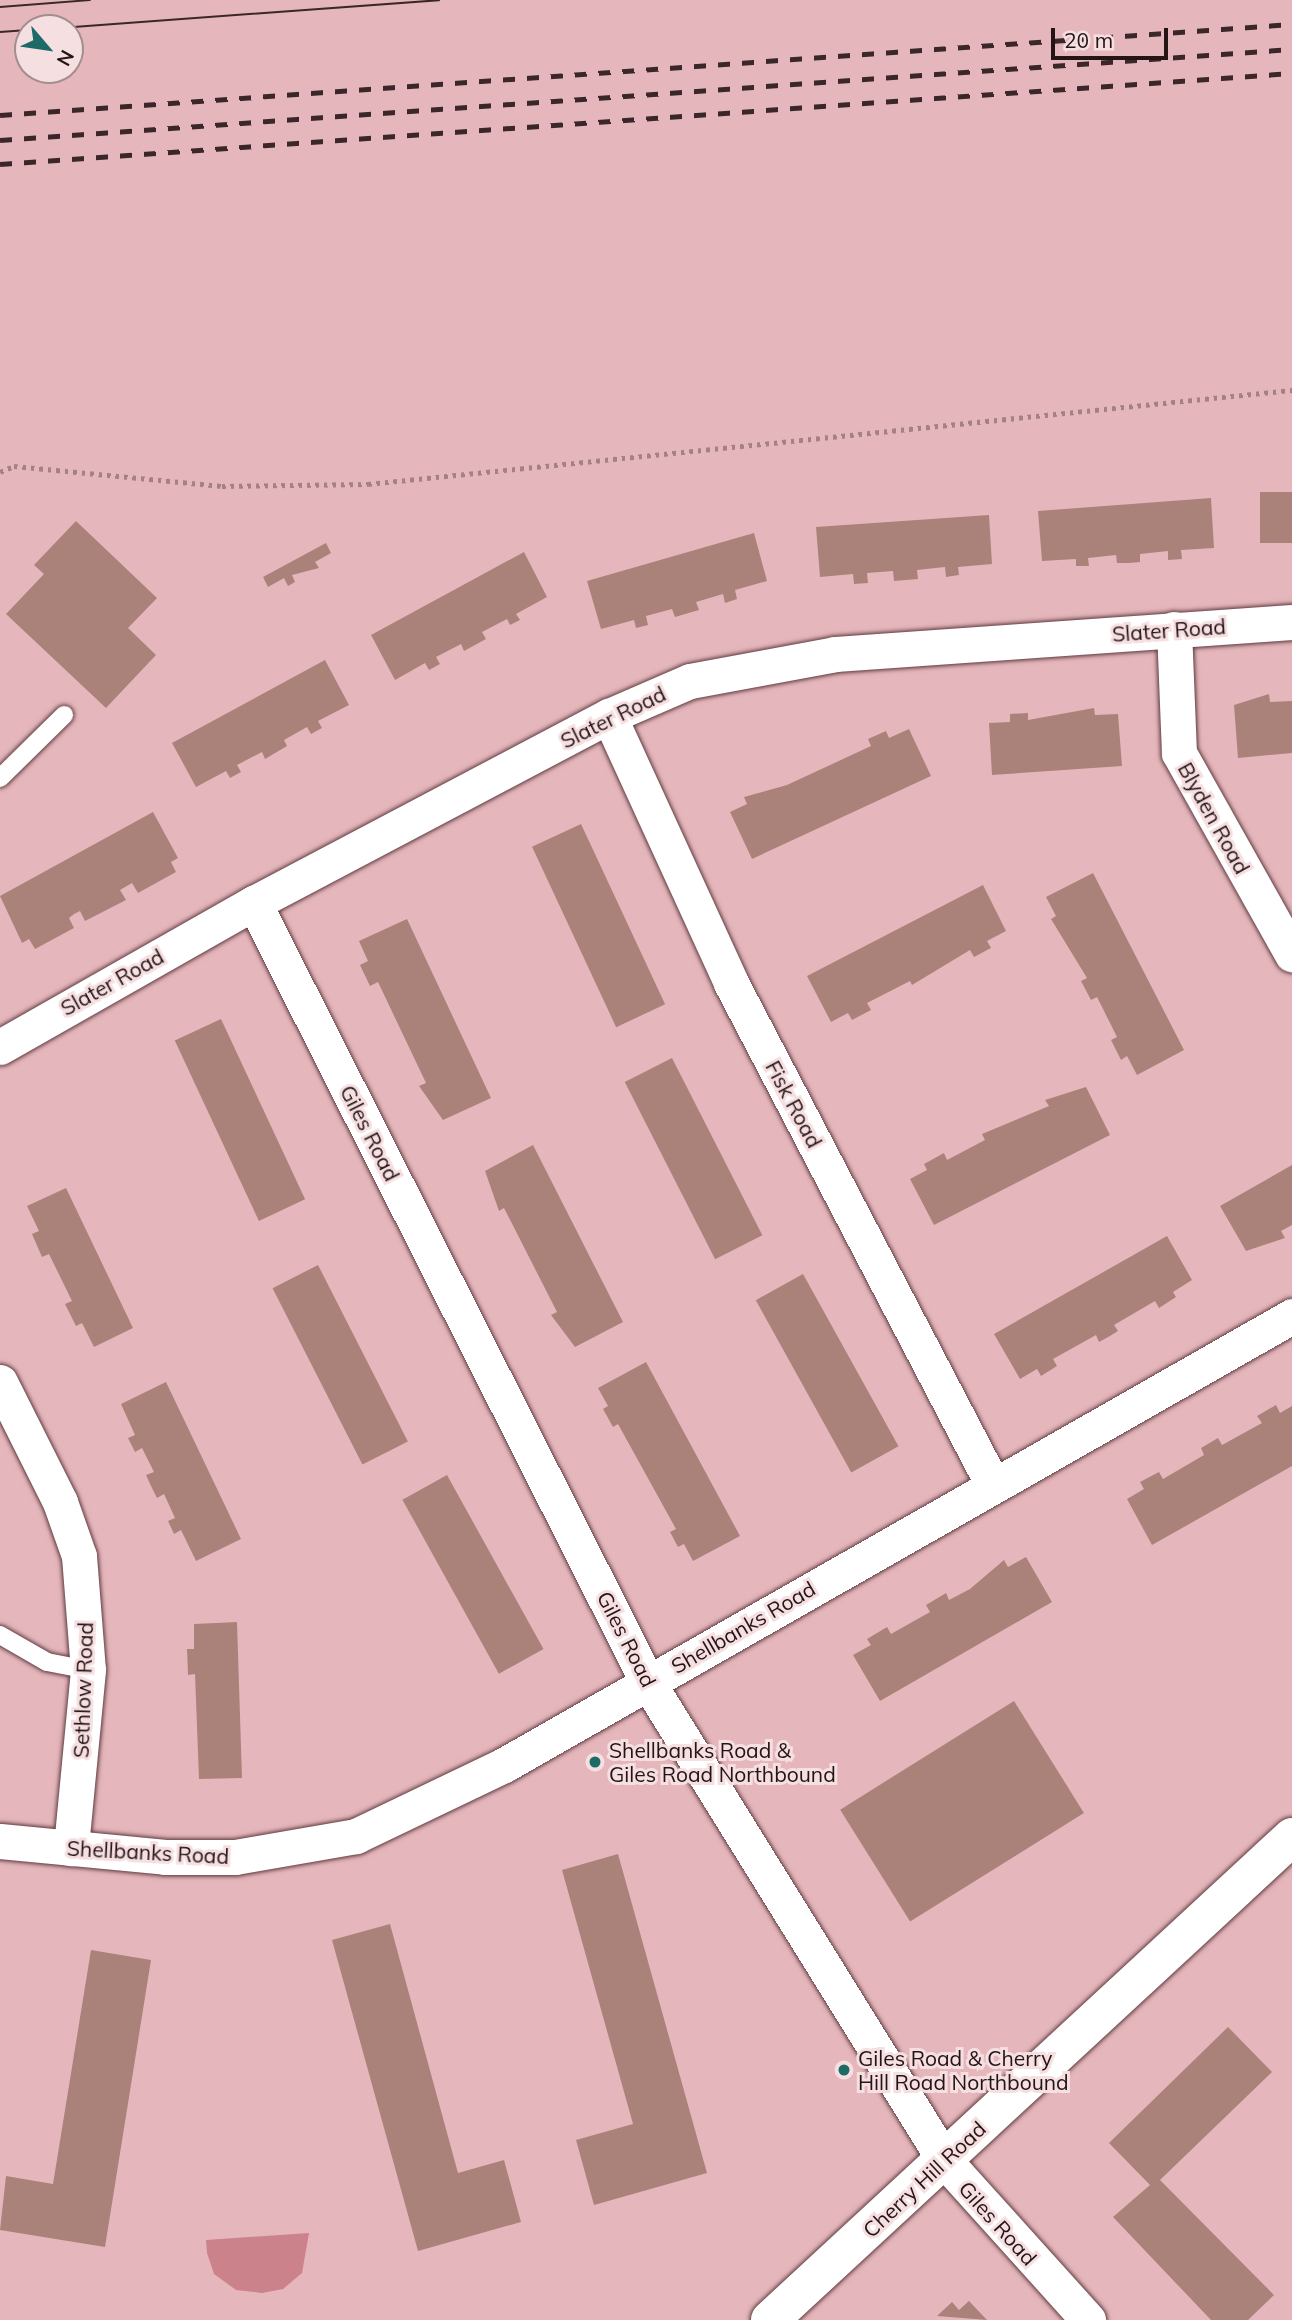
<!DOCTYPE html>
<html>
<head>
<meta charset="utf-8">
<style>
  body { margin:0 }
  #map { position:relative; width:1292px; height:2320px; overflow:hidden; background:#e5b7bc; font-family:Mulish,sans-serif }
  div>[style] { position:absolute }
  .green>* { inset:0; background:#cb828b }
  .building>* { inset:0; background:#ab8279; transform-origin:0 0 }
  .path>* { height:4.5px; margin-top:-2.25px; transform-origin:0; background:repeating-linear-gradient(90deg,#a58185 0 3.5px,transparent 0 8.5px) }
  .roads { filter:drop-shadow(0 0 2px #603b40) drop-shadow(0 0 2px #603b40) }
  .service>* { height:18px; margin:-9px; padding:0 9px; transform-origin:9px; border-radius:9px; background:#fff }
  .minor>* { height:35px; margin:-17.5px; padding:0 17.5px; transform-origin:17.5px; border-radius:17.5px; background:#fff }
  .tertiary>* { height:38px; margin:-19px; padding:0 19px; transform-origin:19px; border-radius:19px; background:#fff }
  .tram>* { height:2px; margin:-1px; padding:0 1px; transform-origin:1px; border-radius:1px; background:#3b2729 }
  .rail>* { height:5px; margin-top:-2.5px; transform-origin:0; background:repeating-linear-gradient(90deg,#3b2729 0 12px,transparent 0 24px) }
  .dots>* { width:19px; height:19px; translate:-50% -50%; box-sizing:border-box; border:4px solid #f6dfe1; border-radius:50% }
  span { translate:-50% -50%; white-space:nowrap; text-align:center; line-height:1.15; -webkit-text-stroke:6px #f6dfe1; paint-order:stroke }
  .street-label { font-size:21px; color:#241416 }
  .poi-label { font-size:21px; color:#241416 }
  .left { translate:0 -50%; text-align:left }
  .north { position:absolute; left:14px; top:14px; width:70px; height:70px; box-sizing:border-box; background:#f6dfe1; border:2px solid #a28e90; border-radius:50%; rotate:119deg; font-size:19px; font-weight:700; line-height:28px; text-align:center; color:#241416 }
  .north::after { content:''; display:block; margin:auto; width:24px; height:32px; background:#1e6a67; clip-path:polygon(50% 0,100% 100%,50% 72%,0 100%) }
  .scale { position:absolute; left:1051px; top:28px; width:117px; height:32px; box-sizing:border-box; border:4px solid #241416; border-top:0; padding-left:9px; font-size:21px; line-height:24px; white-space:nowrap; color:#241416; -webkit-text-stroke:5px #f6dfe1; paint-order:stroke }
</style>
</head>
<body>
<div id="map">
  <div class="green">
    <div style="clip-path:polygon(309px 2233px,302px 2273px,283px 2289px,262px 2293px,236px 2290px,214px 2274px,207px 2253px,206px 2240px)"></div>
  </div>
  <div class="building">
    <div style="left:1292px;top:492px;width:51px;height:32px;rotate:90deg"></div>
    <div style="clip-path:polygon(1211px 498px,1214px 548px,1181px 550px,1182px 559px,1168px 560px,1168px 551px,1140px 554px,1140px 562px,1129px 563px,1117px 563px,1116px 555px,1088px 558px,1089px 566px,1076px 566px,1076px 559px,1042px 561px,1038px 511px)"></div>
    <div style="clip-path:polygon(989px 515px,992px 564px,958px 567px,959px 575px,946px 577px,945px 567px,917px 570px,918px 579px,894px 581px,893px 571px,867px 573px,868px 583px,854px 584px,853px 574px,820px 577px,816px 527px)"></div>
    <div style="clip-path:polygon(76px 521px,157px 598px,128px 628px,156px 655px,106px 708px,6px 614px,44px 574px,34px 565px)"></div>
    <div style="clip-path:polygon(754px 533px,767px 581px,735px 590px,737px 599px,725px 603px,723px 594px,696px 602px,699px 610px,675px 617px,672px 609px,646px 616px,648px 625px,636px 628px,634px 620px,601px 629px,587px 581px)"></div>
    <div style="clip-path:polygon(326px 543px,331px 553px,315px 562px,319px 568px,292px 575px,295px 582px,288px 586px,284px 578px,268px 587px,263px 577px)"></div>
    <div style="clip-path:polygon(524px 552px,547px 597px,516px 614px,520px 620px,510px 625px,507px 619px,482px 632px,486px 639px,464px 651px,461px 644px,436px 657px,440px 664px,429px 670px,425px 663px,395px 680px,371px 635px)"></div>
    <div style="clip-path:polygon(325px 660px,349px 705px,318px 721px,322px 728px,311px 734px,307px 727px,284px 740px,287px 746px,265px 759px,262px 752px,237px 765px,241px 772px,230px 778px,226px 771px,196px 787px,172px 743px)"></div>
    <div style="clip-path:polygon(1269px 694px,1270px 702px,1292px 701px,1292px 753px,1238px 758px,1234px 705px)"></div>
    <div style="clip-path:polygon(1094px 708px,1095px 715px,1118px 714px,1122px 766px,992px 775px,989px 723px,1010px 722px,1010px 714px,1028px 713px,1028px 720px)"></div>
    <div style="clip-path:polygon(909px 729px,931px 776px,752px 859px,730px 812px,747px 804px,744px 797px,787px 785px,871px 746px,868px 739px,886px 731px,889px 738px)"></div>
    <div style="clip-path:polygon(153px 812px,178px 858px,171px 862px,176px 872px,138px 893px,132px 883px,120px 890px,126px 900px,85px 921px,80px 911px,74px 914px,69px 918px,74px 928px,35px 949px,29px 939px,22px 943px,0 896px)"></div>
    <div style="left:581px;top:824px;width:199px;height:54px;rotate:65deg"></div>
    <div style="clip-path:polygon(1093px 873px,1184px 1050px,1137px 1075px,1127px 1056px,1121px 1060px,1111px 1040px,1117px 1037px,1097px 997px,1091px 1000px,1081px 981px,1087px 978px,1051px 919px,1056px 916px,1046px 897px)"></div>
    <div style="clip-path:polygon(983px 885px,1006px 931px,987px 941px,991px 948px,974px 957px,970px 950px,912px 985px,910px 981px,867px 1003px,871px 1010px,852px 1020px,848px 1013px,831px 1022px,807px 976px)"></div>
    <div style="clip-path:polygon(407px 919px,491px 1098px,443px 1120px,419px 1086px,426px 1083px,378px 982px,370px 986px,360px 965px,368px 961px,359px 941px)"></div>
    <div style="left:221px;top:1019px;width:199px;height:51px;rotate:65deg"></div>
    <div style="left:672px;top:1058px;width:199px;height:53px;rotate:63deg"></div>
    <div style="clip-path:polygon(1086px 1087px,1110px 1135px,934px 1225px,910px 1179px,927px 1170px,924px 1164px,944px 1153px,947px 1160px,985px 1140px,982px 1134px,1049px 1106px,1045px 1100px)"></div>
    <div style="clip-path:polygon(533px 1145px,623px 1322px,575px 1347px,551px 1315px,557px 1312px,504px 1208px,499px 1211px,485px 1171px)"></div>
    <div style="clip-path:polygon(1292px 1165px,1292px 1225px,1281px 1231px,1285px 1238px,1246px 1251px,1220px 1206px)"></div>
    <div style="clip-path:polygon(66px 1188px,133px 1328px,94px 1347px,82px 1323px,76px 1326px,65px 1304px,72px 1301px,49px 1254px,42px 1257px,32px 1234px,39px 1231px,27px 1206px)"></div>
    <div style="clip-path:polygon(1167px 1236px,1192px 1280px,1173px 1292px,1176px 1297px,1159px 1308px,1155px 1301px,1114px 1325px,1118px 1331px,1110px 1336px,1099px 1342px,1096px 1335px,1053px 1359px,1057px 1366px,1041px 1376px,1037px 1369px,1020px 1379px,994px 1334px)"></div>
    <div style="left:318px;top:1265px;width:198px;height:51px;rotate:63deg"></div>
    <div style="left:803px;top:1274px;width:197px;height:54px;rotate:61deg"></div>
    <div style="clip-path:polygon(646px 1362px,740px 1536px,693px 1561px,684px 1544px,678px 1547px,670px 1532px,676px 1529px,618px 1424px,613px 1427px,603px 1409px,608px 1406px,598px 1388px)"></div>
    <div style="clip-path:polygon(166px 1382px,241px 1539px,196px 1561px,181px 1530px,174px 1534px,168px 1521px,175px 1518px,164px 1494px,157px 1498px,151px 1486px,146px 1475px,154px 1472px,142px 1448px,135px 1452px,128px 1438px,135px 1435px,121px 1404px)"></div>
    <div style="clip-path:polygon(1276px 1405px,1280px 1413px,1292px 1406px,1292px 1466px,1152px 1545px,1127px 1499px,1144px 1489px,1140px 1482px,1159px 1472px,1163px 1479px,1204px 1455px,1201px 1448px,1218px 1438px,1222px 1445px,1262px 1423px,1257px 1416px)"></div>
    <div style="left:447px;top:1475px;width:199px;height:51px;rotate:61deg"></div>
    <div style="clip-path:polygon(1026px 1557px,1052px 1602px,880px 1701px,853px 1655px,871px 1645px,867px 1639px,887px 1627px,891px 1634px,930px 1612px,926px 1605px,946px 1593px,949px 1600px,970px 1589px,1004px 1560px,1008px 1567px)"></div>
    <div style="clip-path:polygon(237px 1622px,242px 1778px,199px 1779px,195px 1674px,188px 1675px,187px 1649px,194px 1649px,194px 1624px)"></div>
    <div style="left:1014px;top:1701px;width:132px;height:205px;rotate:58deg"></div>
    <div style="clip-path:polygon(618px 1854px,707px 2173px,594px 2205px,576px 2140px,633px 2124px,562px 1870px)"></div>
    <div style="clip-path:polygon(390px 1924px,458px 2173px,504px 2160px,521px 2222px,418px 2251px,332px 1940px)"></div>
    <div style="clip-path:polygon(91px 1950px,151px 1960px,105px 2247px,0 2230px,6px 2176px,53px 2184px)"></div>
    <div style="clip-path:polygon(1228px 2027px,1272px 2072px,1160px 2180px,1274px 2295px,1248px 2320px,1211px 2320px,1113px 2217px,1150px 2185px,1109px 2143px)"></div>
    <div style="clip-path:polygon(969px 2301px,987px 2320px,937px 2316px,952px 2302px,959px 2310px)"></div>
  </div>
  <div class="path">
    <div style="left:0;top:472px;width:15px;rotate:-23deg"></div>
    <div style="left:14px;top:466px;width:209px;rotate:5.5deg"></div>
    <div style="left:222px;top:486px;width:146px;rotate:-0.8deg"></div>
    <div style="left:368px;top:484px;width:929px;rotate:-5.81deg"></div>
  </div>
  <div class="roads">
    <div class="service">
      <div style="left:0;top:778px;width:90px;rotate:-44.5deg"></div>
      <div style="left:0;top:1635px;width:54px;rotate:29.9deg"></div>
      <div style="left:47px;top:1662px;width:42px;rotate:11deg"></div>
    </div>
    <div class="minor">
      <div style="left:1174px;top:629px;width:124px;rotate:87.7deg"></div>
      <div style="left:1179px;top:753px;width:231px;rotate:60.7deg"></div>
      <div style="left:609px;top:716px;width:294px;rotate:65.4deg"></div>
      <div style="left:731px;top:983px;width:566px;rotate:62.44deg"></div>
      <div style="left:254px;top:903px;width:872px;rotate:63.2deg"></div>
      <div style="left:647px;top:1681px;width:565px;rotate:58.17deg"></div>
      <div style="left:945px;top:2161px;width:214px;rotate:48deg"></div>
      <div style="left:0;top:1047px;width:292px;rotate:-29.6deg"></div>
      <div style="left:254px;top:903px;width:401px;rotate:-27.8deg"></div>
      <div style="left:609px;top:716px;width:88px;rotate:-23.4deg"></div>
      <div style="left:690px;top:681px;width:147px;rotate:-10.5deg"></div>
      <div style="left:835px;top:654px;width:458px;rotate:-4deg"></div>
      <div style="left:0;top:1382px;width:134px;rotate:63.4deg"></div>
      <div style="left:60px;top:1502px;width:57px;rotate:70.6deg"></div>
      <div style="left:79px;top:1556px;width:114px;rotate:85.5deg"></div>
      <div style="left:88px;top:1670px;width:179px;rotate:95.5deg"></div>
      <div style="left:0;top:1841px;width:166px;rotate:5.5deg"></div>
      <div style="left:165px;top:1857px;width:70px"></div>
      <div style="left:235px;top:1857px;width:123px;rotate:-9.8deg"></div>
      <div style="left:356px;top:1836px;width:164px;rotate:-25.6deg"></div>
      <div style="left:504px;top:1765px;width:907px;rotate:-29.67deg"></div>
    </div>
    <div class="tertiary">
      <div style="left:770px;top:2320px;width:711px;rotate:-42.78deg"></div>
    </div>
  </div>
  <div class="tram">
    <div style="left:0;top:7px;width:90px;rotate:-4.4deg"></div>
    <div style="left:60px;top:28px;width:380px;rotate:-4.2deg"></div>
    <div style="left:0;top:32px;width:28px;rotate:-4deg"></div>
  </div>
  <div class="rail">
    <div style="left:0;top:115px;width:1295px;rotate:-4.03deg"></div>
    <div style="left:0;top:140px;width:1295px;rotate:-4.03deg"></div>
    <div style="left:0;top:164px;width:1295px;rotate:-4.03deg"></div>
  </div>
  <div class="dots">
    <div style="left:595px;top:1762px;background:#1e6a67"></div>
    <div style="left:844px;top:2070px;background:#1e6a67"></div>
  </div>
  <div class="street-label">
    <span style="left:1169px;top:630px;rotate:-4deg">Slater Road</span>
    <span style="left:613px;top:717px;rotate:-26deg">Slater Road</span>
    <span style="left:1214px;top:818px;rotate:61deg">Blyden Road</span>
    <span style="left:112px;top:982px;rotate:-29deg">Slater Road</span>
    <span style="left:794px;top:1104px;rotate:62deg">Fisk Road</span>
    <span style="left:370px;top:1133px;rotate:63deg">Giles Road</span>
    <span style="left:743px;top:1627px;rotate:-30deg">Shellbanks Road</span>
    <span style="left:627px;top:1639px;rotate:63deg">Giles Road</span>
    <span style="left:83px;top:1690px;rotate:-88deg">Sethlow Road</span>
    <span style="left:148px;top:1852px;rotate:3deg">Shellbanks Road</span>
    <span style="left:924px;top:2179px;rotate:-43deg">Cherry Hill Road</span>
    <span style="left:998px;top:2223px;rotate:48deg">Giles Road</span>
  </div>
  <div class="poi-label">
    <span class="left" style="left:609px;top:1762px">Shellbanks Road &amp;<br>Giles Road Northbound</span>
    <span class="left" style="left:858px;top:2070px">Giles Road &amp; Cherry<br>Hill Road Northbound</span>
  </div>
  <div class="north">N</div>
  <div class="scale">20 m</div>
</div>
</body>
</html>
